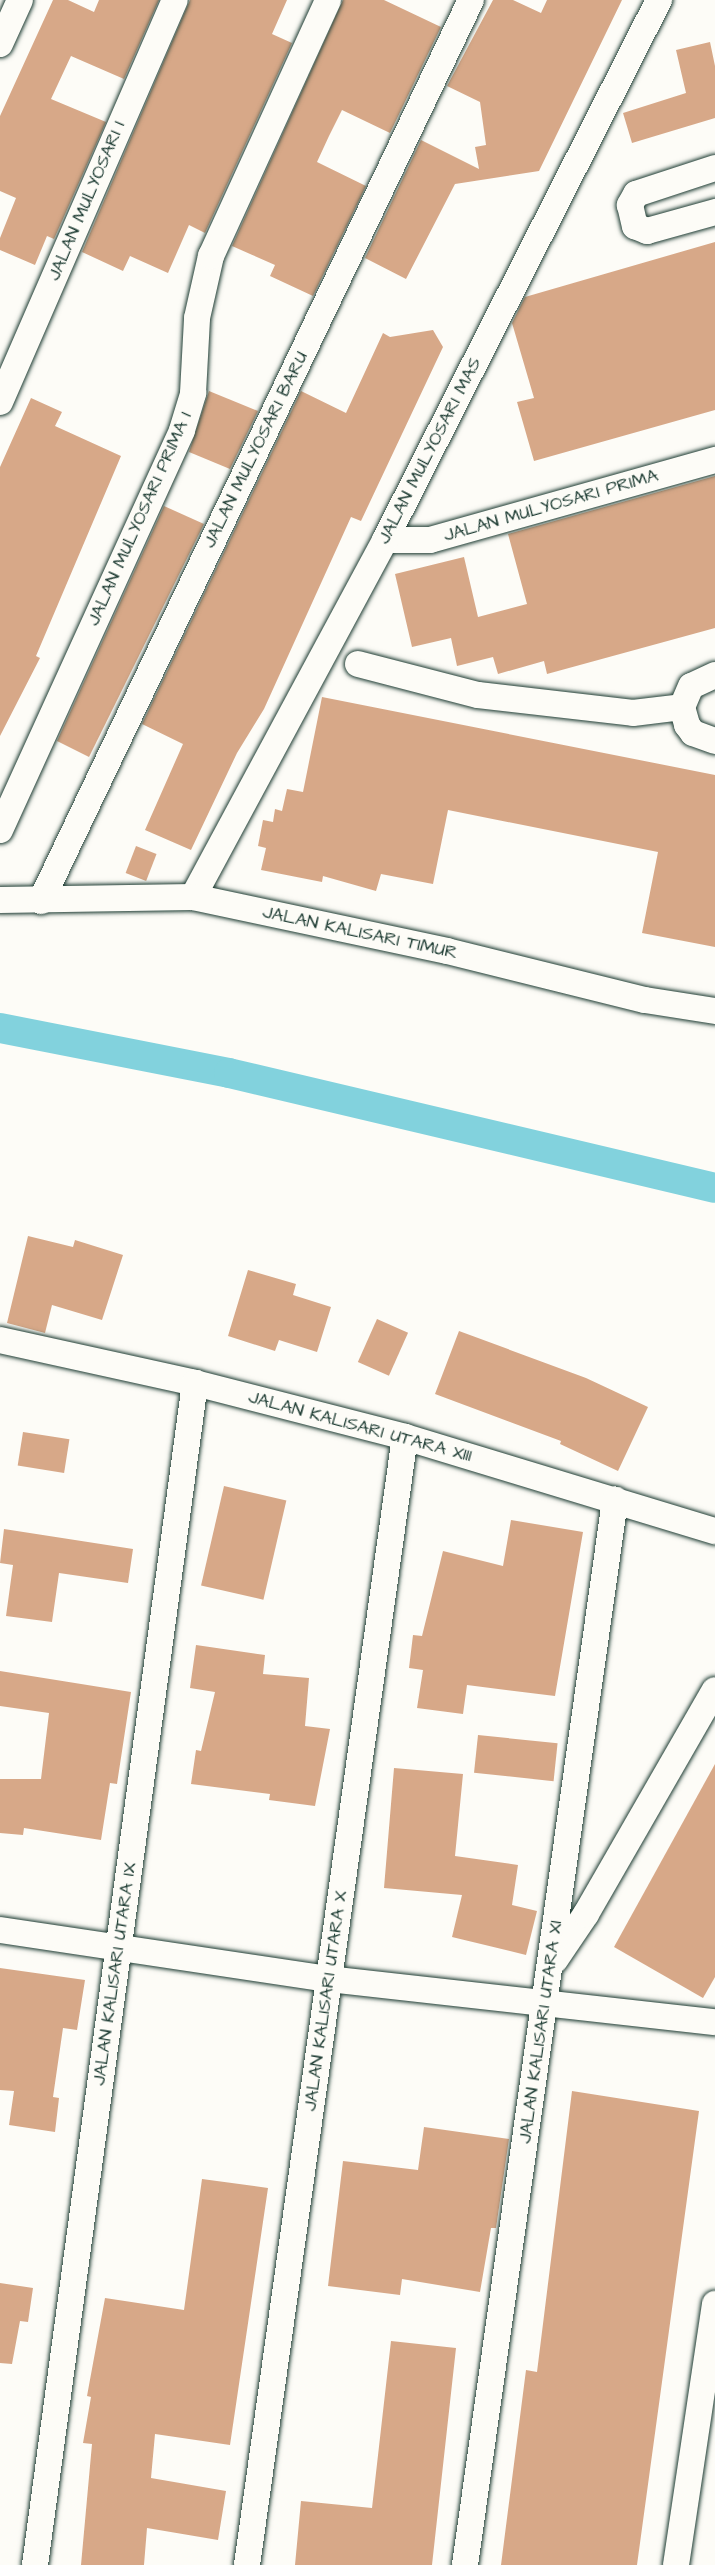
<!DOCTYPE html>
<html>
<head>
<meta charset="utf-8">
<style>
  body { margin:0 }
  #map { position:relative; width:715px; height:2565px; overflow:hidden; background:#fdfcf7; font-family:"Architects Daughter",sans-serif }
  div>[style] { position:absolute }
  .canal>* { height:30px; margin:-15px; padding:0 15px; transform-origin:15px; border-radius:15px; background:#82d2dd }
  .building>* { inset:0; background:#d7a888; transform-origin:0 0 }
  .roads { filter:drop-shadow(0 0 2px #1f3d34) drop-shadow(0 0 2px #1f3d34) }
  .minor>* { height:26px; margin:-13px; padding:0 13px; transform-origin:13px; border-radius:13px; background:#fdfcf7 }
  span { translate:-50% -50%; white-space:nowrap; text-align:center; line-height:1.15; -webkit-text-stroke:4.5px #fdfcf7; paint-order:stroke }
  .street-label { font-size:18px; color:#1f3d34 }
</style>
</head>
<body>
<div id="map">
  <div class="canal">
    <div style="left:0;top:1028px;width:233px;rotate:11.1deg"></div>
    <div style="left:229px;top:1073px;width:499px;rotate:13.3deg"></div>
  </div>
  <div class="building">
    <div style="clip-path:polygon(53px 0,68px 0,94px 12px,99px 0,159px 0,124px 79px,71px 56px,51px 99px,106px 122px,54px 239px,47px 236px,35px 265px,0 250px,0 238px,16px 198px,0 191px,0 116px)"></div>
    <div style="clip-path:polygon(190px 0,287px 0,272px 34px,292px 43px,205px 233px,189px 225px,168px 273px,130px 256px,123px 271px,82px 252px)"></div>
    <div style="clip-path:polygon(343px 0,384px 0,441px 27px,390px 133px,342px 110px,329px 136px,317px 162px,366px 186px,313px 296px,270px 276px,275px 265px,232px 246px)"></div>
    <div style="clip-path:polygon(493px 0,513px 0,541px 13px,547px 0,622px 0,539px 171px,455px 184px,406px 279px,365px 258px,421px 140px,479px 169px,475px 147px,486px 145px,480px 102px,447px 86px)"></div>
    <div style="clip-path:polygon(710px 42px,715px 66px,715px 118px,632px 143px,623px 113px,686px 93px,676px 50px)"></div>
    <div style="clip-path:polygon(715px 242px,715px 410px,534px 461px,517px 402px,534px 398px,512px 323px,525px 297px)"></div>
    <div style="clip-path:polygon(433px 330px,443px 347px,361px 521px,351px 517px,264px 709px,237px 753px,191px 850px,145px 830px,183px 744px,142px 724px,301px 391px,346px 413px,383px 333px,390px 337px)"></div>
    <div style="clip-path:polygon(209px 391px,258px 411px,230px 469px,189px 452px)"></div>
    <div style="clip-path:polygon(31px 398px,62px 412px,55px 426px,121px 456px,36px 656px,40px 658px,0 736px,0 467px)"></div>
    <div style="clip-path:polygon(715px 476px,715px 628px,547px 674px,544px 661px,498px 674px,493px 657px,457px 666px,451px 638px,412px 647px,395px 574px,464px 557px,478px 617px,527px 604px,508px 534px)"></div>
    <div style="clip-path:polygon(164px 506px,204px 524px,89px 757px,57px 741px)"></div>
    <div style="clip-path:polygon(322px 697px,715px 775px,715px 947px,642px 933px,658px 852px,448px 810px,433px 884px,381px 874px,376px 891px,323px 876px,322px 882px,261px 870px,266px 848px,258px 846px,263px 820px,273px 822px,275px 809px,282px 811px,287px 789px,303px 792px)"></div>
    <div style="left:136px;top:846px;width:22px;height:29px;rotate:21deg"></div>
    <div style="clip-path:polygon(28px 1236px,73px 1247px,75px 1240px,123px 1255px,102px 1320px,52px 1305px,45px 1333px,7px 1323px)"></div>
    <div style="clip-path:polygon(248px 1270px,296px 1284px,293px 1295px,331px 1307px,317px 1352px,279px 1340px,275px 1351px,228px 1336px)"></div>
    <div style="left:377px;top:1319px;width:34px;height:47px;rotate:24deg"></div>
    <div style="clip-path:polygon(459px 1331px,586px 1378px,648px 1407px,618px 1471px,560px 1444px,561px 1441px,435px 1394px)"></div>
    <div style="left:23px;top:1432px;width:47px;height:34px;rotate:9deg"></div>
    <div style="left:224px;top:1486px;width:64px;height:102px;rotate:13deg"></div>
    <div style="clip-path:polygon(511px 1520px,583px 1532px,555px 1696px,467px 1685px,463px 1714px,417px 1708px,423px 1670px,409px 1668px,413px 1635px,422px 1636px,443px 1551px,503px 1566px)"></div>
    <div style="clip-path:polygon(4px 1529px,133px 1549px,128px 1583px,59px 1573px,52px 1622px,6px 1616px,13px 1565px,0 1563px)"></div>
    <div style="clip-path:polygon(196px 1645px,265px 1655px,263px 1674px,309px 1678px,305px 1726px,330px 1729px,315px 1806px,269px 1800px,270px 1794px,191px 1784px,196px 1750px,201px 1751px,215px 1692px,190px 1688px)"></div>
    <div style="clip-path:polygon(0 1671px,131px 1692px,117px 1784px,110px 1783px,101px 1840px,24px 1828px,23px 1835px,0 1833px,0 1779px,41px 1779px,49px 1713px,0 1706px)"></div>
    <div style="left:478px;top:1735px;width:80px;height:38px;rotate:6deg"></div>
    <div style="clip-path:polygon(715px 1764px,715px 1977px,703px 1998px,614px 1947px)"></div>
    <div style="clip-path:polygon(394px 1768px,463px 1774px,455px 1856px,518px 1865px,512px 1905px,537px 1911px,526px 1955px,452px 1937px,462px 1895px,384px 1888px)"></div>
    <div style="clip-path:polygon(0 1968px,85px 1980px,77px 2030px,63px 2028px,53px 2097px,59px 2098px,55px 2132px,9px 2125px,14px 2091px,0 2090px)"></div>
    <div style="clip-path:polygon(572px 2091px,699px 2111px,637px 2565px,501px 2565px,526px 2370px,537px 2372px)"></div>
    <div style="clip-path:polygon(424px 2127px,509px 2139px,496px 2228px,491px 2228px,480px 2292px,402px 2279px,400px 2295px,328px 2286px,343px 2161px,418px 2170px)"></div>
    <div style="clip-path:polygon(202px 2179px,268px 2188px,230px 2445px,155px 2434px,151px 2478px,226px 2491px,218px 2540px,147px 2528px,144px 2565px,81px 2565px,92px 2444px,83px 2443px,91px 2397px,87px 2396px,105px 2298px,184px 2310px)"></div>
    <div style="clip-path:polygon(0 2283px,33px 2288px,28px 2322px,20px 2321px,12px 2364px,0 2363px)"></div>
    <div style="clip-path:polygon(391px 2341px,456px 2348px,432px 2565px,295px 2565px,301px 2501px,372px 2508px)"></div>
  </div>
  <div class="roads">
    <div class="minor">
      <div style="left:0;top:44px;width:48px;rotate:-65.6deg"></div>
      <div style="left:715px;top:168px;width:83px;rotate:161.8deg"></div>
      <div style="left:636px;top:194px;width:13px;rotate:119deg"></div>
      <div style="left:630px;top:205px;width:22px;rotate:77deg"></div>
      <div style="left:635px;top:226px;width:13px;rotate:23deg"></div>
      <div style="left:647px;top:231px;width:71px;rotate:-15.6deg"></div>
      <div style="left:0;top:402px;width:438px;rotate:-66.5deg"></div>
      <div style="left:385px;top:540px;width:45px"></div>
      <div style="left:430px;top:540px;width:296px;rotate:-15.7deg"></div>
      <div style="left:358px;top:664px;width:124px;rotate:14.5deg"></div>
      <div style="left:478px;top:695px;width:156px;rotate:6.6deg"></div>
      <div style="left:633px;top:713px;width:49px;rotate:-7deg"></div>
      <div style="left:715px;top:675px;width:26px;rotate:155deg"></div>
      <div style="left:691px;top:686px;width:23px;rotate:113deg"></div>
      <div style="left:682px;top:707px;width:19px;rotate:74deg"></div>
      <div style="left:687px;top:725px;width:10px;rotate:53deg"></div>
      <div style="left:693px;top:733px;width:23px;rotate:20deg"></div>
      <div style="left:0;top:830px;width:439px;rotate:-65.5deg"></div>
      <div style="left:182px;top:430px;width:39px;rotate:-73deg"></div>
      <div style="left:193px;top:393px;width:75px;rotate:-86.9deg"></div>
      <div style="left:197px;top:318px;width:64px;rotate:-77.3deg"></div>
      <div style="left:211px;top:256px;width:281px;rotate:-65.4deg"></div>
      <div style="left:193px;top:897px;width:405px;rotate:-61.7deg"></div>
      <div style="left:385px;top:540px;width:606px;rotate:-63.1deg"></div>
      <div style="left:0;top:900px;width:193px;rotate:-0.9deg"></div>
      <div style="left:193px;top:897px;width:260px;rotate:12deg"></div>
      <div style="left:447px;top:951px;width:204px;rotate:13.9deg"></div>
      <div style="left:645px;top:1000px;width:71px;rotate:8.9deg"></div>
      <div style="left:41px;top:901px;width:998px;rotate:-64.49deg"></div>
      <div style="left:0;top:1340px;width:200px;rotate:12.4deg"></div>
      <div style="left:195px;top:1383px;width:217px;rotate:14.4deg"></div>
      <div style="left:405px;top:1437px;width:324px;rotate:16.9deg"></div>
      <div style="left:0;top:1930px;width:333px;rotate:8.5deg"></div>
      <div style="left:329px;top:1979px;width:388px;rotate:6.4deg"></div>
      <div style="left:555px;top:1960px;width:55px;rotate:-56deg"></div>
      <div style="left:586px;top:1914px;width:258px;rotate:-60.1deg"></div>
      <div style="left:35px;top:2565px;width:1193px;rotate:-82.29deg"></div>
      <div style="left:247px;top:2565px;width:1139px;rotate:-82.03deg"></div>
      <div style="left:465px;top:2565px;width:1076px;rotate:-81.98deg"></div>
      <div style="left:676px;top:2565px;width:264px;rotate:-81.5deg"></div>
    </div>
  </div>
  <div class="street-label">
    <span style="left:87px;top:201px;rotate:-67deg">JALAN MULYOSARI I</span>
    <span style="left:256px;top:450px;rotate:-64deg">JALAN MULYOSARI BARU</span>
    <span style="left:430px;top:451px;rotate:-63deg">JALAN MULYOSARI MAS</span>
    <span style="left:551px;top:506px;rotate:-16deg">JALAN MULYOSARI PRIMA</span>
    <span style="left:140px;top:519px;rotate:-66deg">JALAN MULYOSARI PRIMA I</span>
    <span style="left:360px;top:933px;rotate:12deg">JALAN KALISARI TIMUR</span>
    <span style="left:360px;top:1427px;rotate:15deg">JALAN KALISARI UTARA XIII</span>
    <span style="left:115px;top:1974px;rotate:-82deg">JALAN KALISARI UTARA IX</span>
    <span style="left:326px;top:2001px;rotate:-82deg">JALAN KALISARI UTARA X</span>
    <span style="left:541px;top:2032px;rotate:-82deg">JALAN KALISARI UTARA XI</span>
  </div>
</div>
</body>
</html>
